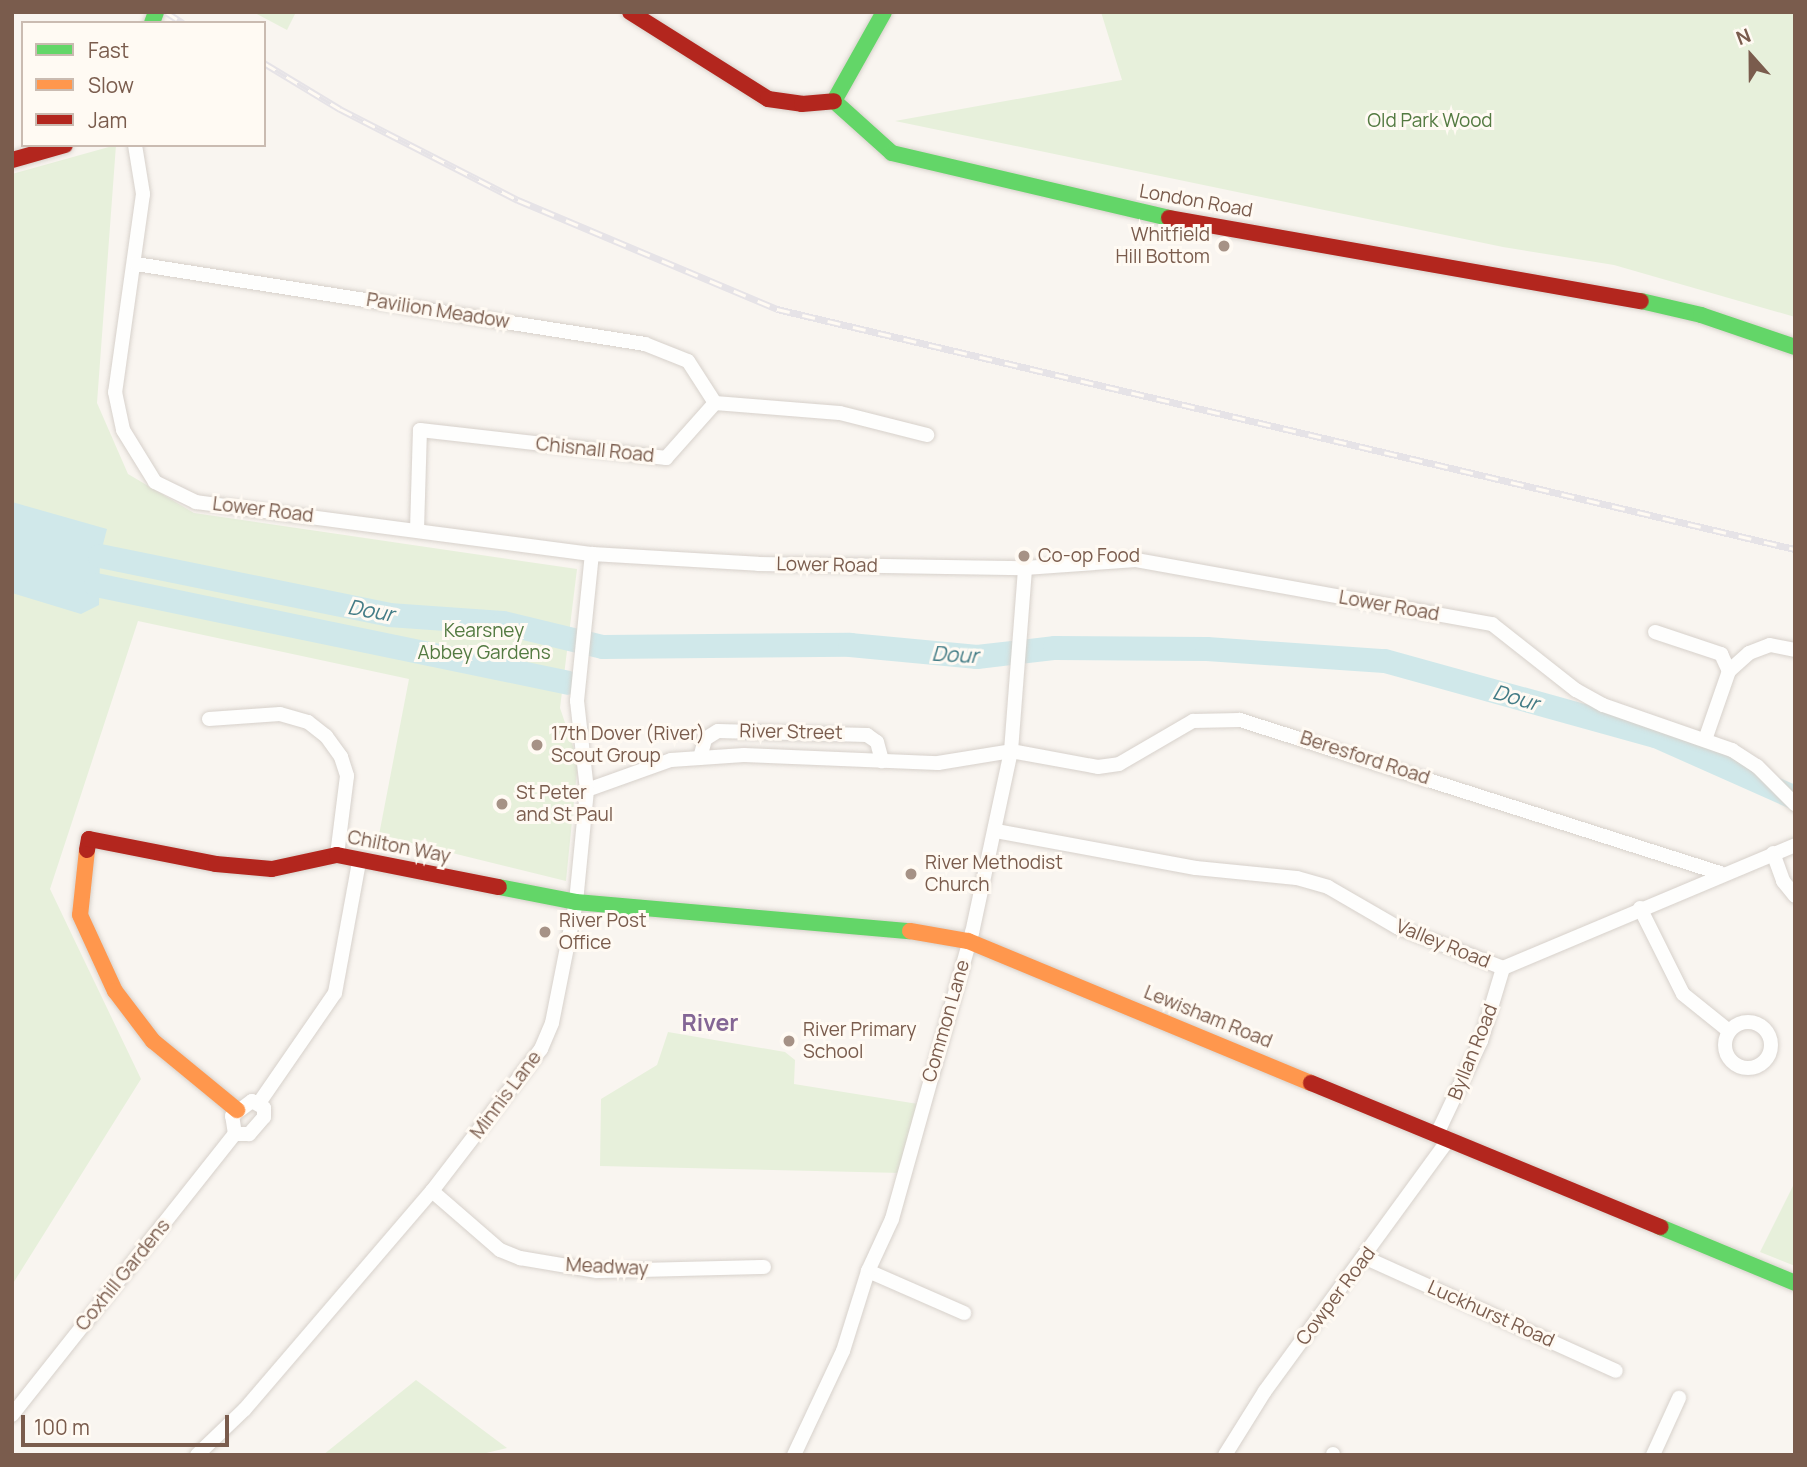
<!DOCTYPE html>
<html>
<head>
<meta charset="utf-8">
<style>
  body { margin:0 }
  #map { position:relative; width:1807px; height:1467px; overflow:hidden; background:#f9f5f0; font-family:Manrope,sans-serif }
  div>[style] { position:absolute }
  .green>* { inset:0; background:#e7f0db }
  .water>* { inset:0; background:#d0e8ea }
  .river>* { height:24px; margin:-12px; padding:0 12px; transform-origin:12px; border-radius:12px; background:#d0e8ea }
  .roads { filter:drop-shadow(0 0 2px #d7d1cb) drop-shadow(0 0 2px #d7d1cb) }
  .street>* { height:14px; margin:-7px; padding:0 7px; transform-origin:7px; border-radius:7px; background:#fefefd }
  .street>.ring { margin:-7px; padding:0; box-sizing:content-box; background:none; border:14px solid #fefefd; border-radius:50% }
  .fast>* { height:16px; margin:-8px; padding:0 8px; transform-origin:8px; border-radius:8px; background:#63d668 }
  .slow>* { height:16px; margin:-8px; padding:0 8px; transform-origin:8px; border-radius:8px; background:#ff974d }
  .jam>* { height:16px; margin:-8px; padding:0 8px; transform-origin:8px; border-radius:8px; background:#b3261e }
  .rail>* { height:7px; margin-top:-3.5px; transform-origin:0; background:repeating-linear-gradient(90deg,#fffaf3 0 13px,#e6e3e7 0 26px); box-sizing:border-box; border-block:2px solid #e6e3e7 }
  .dots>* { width:19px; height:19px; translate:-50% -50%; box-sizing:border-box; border:4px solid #fffaf3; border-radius:50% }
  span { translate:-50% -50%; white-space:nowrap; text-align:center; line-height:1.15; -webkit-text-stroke:6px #fffaf3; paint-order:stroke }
  .park-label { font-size:19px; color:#537a41 }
  .street-label { font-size:19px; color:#7a5c4d }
  .poi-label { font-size:19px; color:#7a5c4d }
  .right { translate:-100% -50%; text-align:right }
  .left { translate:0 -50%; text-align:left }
  .water-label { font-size:21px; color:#437c86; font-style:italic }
  .quarter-label { font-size:23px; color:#846695; font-weight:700 }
  .frame { position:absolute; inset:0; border:14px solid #7a5c4d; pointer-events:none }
  .legend { position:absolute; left:21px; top:21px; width:245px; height:126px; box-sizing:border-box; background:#fffaf3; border:2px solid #cabbb1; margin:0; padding:9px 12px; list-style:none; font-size:21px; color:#7a5c4d }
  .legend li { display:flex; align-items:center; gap:14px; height:35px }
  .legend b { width:35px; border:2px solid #cabbb1 }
  .north { position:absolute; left:1716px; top:21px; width:70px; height:70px; -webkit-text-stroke:5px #fffaf3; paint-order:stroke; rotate:339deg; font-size:19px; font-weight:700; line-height:28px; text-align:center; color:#7a5c4d }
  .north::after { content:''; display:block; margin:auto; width:24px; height:32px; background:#7a5c4d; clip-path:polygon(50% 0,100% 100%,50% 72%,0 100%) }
  .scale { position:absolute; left:21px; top:1415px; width:208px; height:32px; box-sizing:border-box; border:4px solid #7a5c4d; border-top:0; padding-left:9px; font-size:21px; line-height:24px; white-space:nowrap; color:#7a5c4d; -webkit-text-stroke:5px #fffaf3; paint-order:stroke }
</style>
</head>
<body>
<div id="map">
  <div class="green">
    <div style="clip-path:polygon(253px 12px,296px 12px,287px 30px)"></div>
    <div style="clip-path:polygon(1101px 12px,1795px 12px,1795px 317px,1614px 265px,1503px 247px,895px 121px,1122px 80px)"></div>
    <div style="clip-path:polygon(116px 145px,97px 403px,128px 474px,194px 513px,577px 569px,560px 708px,578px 761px,566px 881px,379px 835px,409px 679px,138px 621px,50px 889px,141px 1079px,12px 1285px,12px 174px)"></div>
    <div style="clip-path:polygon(668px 1032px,785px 1052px,795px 1060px,794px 1084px,918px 1104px,902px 1173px,600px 1166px,601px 1099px,657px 1065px)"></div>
    <div style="clip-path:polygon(1795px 1182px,1795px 1266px,1760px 1252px)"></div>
    <div style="clip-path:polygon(416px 1380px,507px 1448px,478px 1455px,323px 1455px)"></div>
  </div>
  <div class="water">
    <div style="clip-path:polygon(12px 502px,107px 529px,100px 556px,99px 605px,81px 614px,12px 593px)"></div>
  </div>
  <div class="river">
    <div style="left:100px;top:556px;width:295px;rotate:11.5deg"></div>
    <div style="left:389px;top:615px;width:114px;rotate:4deg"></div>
    <div style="left:503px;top:623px;width:103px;rotate:13.5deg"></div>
    <div style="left:603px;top:647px;width:247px;rotate:-0.5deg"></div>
    <div style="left:850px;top:645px;width:128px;rotate:5.4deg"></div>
    <div style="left:977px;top:657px;width:79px;rotate:-6.6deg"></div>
    <div style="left:1055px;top:648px;width:152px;rotate:0.4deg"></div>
    <div style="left:1207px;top:649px;width:178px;rotate:3.9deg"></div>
    <div style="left:1385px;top:661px;width:281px;rotate:15.5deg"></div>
    <div style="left:1656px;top:736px;width:152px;rotate:24deg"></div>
    <div style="left:96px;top:585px;width:482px;rotate:11.7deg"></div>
  </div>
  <div class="roads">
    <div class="street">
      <div style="left:135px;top:145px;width:50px;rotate:80.7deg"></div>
      <div style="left:143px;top:194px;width:200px;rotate:98deg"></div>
      <div style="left:115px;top:392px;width:39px;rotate:78deg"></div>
      <div style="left:123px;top:430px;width:61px;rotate:58.4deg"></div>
      <div style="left:155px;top:482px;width:46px;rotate:26deg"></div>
      <div style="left:196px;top:502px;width:399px;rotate:7.5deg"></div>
      <div style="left:592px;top:554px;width:166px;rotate:3.4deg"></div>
      <div style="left:758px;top:564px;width:267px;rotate:0.9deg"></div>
      <div style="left:1025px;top:568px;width:111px;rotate:-4.1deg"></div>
      <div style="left:1136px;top:560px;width:362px;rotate:10.2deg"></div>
      <div style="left:1492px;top:624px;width:107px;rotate:38.2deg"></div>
      <div style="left:1576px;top:690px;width:31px;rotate:29deg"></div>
      <div style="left:1603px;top:705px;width:137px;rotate:19.2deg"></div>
      <div style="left:1732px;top:750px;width:30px;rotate:33deg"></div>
      <div style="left:1757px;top:766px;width:54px;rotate:45deg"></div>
      <div style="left:136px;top:264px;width:515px;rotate:8.93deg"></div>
      <div style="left:645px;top:344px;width:46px;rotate:21.6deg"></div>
      <div style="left:688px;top:361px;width:50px;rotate:57.3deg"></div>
      <div style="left:417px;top:530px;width:100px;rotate:-88.3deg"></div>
      <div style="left:420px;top:430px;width:248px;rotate:6.5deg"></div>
      <div style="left:666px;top:458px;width:74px;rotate:-48.3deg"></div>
      <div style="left:715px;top:403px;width:125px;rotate:4.6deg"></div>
      <div style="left:840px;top:413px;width:90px;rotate:14.2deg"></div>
      <div style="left:1655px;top:632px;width:70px;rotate:18.4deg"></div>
      <div style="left:1721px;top:654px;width:19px;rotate:65deg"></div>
      <div style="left:209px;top:719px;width:71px;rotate:-4deg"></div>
      <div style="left:280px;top:714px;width:29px;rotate:16deg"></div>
      <div style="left:308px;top:722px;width:23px;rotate:38deg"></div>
      <div style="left:326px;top:736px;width:26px;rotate:54deg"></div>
      <div style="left:341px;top:757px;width:20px;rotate:72deg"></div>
      <div style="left:347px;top:776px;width:80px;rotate:97.2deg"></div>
      <div style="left:1706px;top:737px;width:70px;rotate:-70.8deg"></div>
      <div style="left:1729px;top:671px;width:27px;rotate:-42deg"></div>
      <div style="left:1749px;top:653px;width:22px;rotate:-21deg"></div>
      <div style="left:1770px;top:645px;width:25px;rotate:11deg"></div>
      <div style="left:700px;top:758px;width:20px;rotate:-75deg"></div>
      <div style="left:705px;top:739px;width:15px;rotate:-32deg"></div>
      <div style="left:718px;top:731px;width:149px;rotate:1.5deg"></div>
      <div style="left:867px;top:735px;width:12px;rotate:35deg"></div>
      <div style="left:877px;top:742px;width:20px;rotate:75deg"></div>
      <div style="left:587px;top:790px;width:89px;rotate:-19.7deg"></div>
      <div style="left:671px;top:760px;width:73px;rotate:-3.9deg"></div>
      <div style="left:744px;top:755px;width:194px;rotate:2.4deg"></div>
      <div style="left:938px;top:763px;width:74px;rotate:-9.3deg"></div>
      <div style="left:1011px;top:751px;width:88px;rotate:10.4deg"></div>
      <div style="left:1098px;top:767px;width:21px;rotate:-8deg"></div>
      <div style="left:1119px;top:764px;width:86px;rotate:-30.2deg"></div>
      <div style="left:1193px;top:721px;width:47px;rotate:-1.2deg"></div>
      <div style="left:1240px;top:720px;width:504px;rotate:17.68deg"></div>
      <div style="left:996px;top:831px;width:203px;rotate:10.5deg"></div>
      <div style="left:1196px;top:868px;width:101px;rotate:5.7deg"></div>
      <div style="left:1297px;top:878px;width:32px;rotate:16deg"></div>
      <div style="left:1328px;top:887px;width:80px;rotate:30.1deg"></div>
      <div style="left:1397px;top:927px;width:114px;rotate:21.1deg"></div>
      <div style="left:1503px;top:968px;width:317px;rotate:-22.8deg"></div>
      <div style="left:1773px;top:853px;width:30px;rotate:70deg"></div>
      <div style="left:1783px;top:881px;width:19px;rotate:51deg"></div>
      <div style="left:1640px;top:908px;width:96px;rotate:63.4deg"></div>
      <div style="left:1683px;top:994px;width:59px;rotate:38.8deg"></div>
      <div class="ring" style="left:1725px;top:1022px;width:32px;height:32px"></div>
      <div style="left:252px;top:1101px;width:14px;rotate:30deg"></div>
      <div style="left:264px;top:1108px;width:9px;rotate:90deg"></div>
      <div style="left:264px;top:1117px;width:23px;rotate:131deg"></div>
      <div style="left:249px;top:1134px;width:14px;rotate:180deg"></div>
      <div style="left:235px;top:1134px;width:18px;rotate:-99deg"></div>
      <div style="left:232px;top:1116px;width:25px;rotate:-37deg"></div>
      <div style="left:259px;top:1103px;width:134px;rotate:-55.4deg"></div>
      <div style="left:335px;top:993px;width:133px;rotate:-79.6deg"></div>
      <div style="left:1437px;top:1134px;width:103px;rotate:-64.7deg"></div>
      <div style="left:1481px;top:1041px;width:76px;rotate:-73.2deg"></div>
      <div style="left:432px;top:1191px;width:90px;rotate:40.9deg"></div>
      <div style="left:500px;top:1250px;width:22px;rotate:22deg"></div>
      <div style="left:520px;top:1258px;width:78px;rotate:9.6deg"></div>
      <div style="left:597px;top:1271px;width:167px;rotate:-1.4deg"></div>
      <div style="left:1366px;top:1258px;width:274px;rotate:24.3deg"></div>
      <div style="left:868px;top:1271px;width:105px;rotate:23.6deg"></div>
      <div style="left:12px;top:1415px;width:359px;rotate:-51.6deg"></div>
      <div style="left:197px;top:1455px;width:66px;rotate:-43.8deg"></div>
      <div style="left:245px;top:1409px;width:287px;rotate:-49.4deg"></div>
      <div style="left:432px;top:1191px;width:179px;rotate:-52.5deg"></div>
      <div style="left:541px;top:1049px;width:28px;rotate:-67deg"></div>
      <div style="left:552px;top:1023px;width:123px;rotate:-78.8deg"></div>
      <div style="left:576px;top:902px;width:113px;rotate:-84.4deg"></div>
      <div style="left:587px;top:790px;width:90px;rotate:-96.4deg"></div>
      <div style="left:577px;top:701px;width:148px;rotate:-84.2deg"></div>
      <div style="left:794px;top:1455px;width:115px;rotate:-64.8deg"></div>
      <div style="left:843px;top:1351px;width:84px;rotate:-72.6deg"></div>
      <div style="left:868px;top:1271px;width:57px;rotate:-65.2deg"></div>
      <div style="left:892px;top:1219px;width:297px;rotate:-74.4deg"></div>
      <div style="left:972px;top:933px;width:186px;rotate:-77.9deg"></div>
      <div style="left:1011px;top:751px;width:184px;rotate:-85.6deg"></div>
      <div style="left:1225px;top:1455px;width:75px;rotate:-58deg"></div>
      <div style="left:1265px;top:1391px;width:312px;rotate:-53.9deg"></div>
      <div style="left:1333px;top:1455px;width:1px;rotate:-90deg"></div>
      <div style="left:1653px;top:1455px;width:63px;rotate:-65.5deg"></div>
    </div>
    <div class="fast">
      <div style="left:884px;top:12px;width:102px;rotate:119.3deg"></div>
      <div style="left:834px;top:101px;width:78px;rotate:41.9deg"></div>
      <div style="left:892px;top:153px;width:285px;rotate:13.2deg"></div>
      <div style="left:152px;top:23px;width:12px;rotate:-70deg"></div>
      <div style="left:1641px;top:301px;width:62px;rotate:13.1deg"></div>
      <div style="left:1701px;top:315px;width:99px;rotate:18.8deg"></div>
      <div style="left:499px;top:887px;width:78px;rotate:11deg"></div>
      <div style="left:576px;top:902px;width:335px;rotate:5deg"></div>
      <div style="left:1660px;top:1227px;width:146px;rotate:22.5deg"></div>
    </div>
    <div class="slow">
      <div style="left:87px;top:850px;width:65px;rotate:96.1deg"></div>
      <div style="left:80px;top:915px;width:84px;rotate:65.3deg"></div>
      <div style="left:115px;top:991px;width:63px;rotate:52.8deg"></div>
      <div style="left:153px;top:1041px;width:109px;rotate:39.4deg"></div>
      <div style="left:910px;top:931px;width:59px;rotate:9.8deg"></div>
      <div style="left:968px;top:941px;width:371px;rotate:22.5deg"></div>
    </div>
    <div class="jam">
      <div style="left:630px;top:12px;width:163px;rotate:32.2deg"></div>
      <div style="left:768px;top:99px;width:34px;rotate:8deg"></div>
      <div style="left:802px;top:104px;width:32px;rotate:-5deg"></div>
      <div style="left:12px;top:160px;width:55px;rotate:-15.8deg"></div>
      <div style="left:1169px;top:218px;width:479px;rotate:10deg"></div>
      <div style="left:87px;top:850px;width:11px;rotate:-80deg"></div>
      <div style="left:89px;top:839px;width:129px;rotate:11.1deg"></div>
      <div style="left:216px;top:864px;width:56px;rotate:5.1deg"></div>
      <div style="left:272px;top:869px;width:66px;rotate:-12.2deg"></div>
      <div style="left:337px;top:855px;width:165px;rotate:11.2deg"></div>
      <div style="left:1311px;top:1083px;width:378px;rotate:22.4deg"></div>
    </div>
  </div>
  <div class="rail">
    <div style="left:166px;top:12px;width:20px;rotate:33deg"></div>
    <div style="left:264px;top:63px;width:89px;rotate:31.2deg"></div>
    <div style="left:340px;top:109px;width:200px;rotate:27.1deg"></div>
    <div style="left:518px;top:200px;width:281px;rotate:22.8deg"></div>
    <div style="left:777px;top:309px;width:1046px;rotate:13.27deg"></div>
  </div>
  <div class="dots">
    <div style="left:1224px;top:246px;background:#a69286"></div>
    <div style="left:1024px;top:556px;background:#a69286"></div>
    <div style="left:537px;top:745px;background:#a69286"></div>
    <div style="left:502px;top:804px;background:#a69286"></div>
    <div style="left:911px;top:874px;background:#a69286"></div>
    <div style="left:545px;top:932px;background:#a69286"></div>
    <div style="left:789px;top:1041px;background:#a69286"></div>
  </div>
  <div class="park-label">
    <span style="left:1430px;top:121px">Old Park Wood</span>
    <span style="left:484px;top:642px">Kearsney<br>Abbey Gardens</span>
  </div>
  <div class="street-label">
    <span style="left:1196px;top:201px;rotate:10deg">London Road</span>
    <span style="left:438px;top:311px;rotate:9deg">Pavilion Meadow</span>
    <span style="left:595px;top:450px;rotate:6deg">Chisnall Road</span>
    <span style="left:263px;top:510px;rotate:7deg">Lower Road</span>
    <span style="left:827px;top:565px;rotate:1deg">Lower Road</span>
    <span style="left:1389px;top:606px;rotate:10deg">Lower Road</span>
    <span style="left:791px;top:732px;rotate:1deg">River Street</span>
    <span style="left:1365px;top:758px;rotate:18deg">Beresford Road</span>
    <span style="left:399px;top:847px;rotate:11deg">Chilton Way</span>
    <span style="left:1443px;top:944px;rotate:22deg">Valley Road</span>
    <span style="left:1208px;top:1017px;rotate:22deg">Lewisham Road</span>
    <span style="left:946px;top:1021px;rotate:-74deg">Common Lane</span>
    <span style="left:1473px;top:1052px;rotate:-68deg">Byllan Road</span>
    <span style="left:506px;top:1095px;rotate:-53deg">Minnis Lane</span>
    <span style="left:607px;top:1267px;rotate:3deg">Meadway</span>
    <span style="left:123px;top:1275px;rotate:-51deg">Coxhill Gardens</span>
    <span style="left:1336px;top:1296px;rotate:-53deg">Cowper Road</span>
    <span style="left:1491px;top:1314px;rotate:24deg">Luckhurst Road</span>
  </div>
  <div class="poi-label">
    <span class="right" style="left:1210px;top:246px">Whitfield<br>Hill Bottom</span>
    <span class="left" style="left:1038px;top:556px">Co-op Food</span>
    <span class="left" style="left:551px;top:745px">17th Dover (River)<br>Scout Group</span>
    <span class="left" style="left:516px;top:804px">St Peter<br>and St Paul</span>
    <span class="left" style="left:925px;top:874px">River Methodist<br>Church</span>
    <span class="left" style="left:559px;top:932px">River Post<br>Office</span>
    <span class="left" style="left:803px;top:1041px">River Primary<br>School</span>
  </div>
  <div class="water-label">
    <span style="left:371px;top:610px;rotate:10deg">Dour</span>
    <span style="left:955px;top:654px;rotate:3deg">Dour</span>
    <span style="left:1516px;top:697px;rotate:16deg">Dour</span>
  </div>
  <div class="quarter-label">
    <span style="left:710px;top:1022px">River</span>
  </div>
  <div class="frame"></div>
  <ul class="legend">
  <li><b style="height:9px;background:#63d668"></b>Fast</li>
  <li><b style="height:9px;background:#ff974d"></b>Slow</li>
  <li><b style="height:9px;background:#b3261e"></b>Jam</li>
  </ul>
  <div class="north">N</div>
  <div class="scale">100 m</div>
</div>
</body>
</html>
